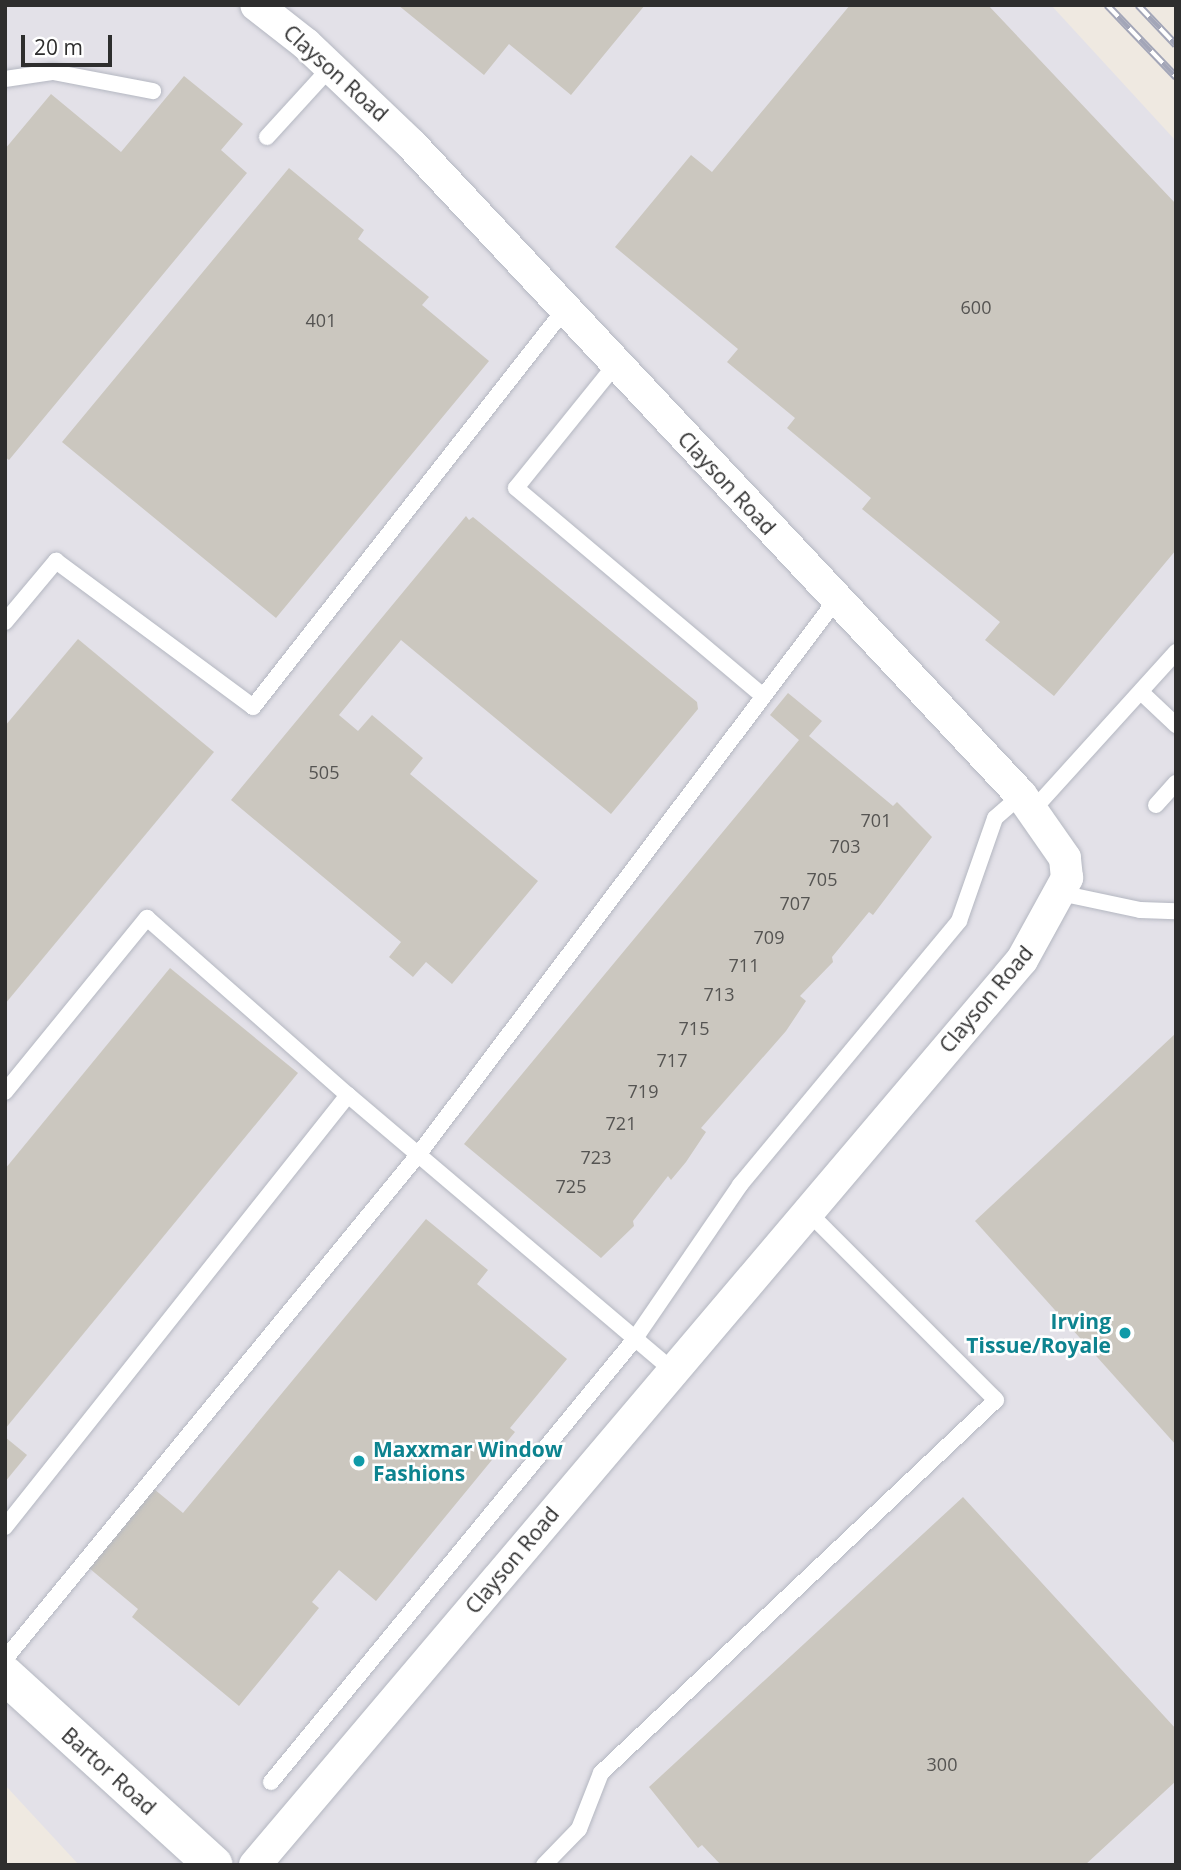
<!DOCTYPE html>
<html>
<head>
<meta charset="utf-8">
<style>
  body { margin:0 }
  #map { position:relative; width:1181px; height:1870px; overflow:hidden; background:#efe9e1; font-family:"Open Sans",sans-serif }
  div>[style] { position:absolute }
  .industrial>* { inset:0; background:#e3e1e8 }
  .building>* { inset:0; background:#cbc7bf }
  .roads { filter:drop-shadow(0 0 2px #b4b7c1) drop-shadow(0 0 2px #b4b7c1) }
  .service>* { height:16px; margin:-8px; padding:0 8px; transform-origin:8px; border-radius:8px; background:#fff }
  .minor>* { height:32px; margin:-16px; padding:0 16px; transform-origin:16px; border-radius:16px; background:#fff }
  .tertiary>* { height:38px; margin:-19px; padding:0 19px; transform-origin:19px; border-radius:19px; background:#fff }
  .rail>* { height:8px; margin-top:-4px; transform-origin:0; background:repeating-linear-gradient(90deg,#fff 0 16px,#a3a6b8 0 32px); box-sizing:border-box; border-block:2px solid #a3a6b8 }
  .dots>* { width:19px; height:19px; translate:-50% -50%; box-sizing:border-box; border:4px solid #fff; border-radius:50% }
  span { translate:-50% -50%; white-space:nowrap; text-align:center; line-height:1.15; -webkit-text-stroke:5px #fff; paint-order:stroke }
  .number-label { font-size:18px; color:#555452 }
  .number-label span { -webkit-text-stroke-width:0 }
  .street-label { font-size:21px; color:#2e2e2e }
  .culture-label { font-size:21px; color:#0d838f; font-weight:700 }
  .right { translate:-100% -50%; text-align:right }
  .left { translate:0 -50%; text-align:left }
  .frame { position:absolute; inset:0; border:7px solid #2e2e2e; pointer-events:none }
  .scale { position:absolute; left:21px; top:35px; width:91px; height:32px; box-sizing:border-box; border:4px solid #2e2e2e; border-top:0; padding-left:9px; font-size:21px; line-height:24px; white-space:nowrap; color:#2e2e2e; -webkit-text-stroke:5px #fff; paint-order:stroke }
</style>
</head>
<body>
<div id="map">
  <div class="industrial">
    <div style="clip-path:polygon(5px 5px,1051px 5px,1176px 141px,1176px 1865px,79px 1865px,5px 1785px)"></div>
  </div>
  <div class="building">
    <div style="clip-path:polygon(398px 5px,645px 5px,571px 95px,509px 44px,484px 75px)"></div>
    <div style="clip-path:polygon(850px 5px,988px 5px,1176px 204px,1176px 550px,1054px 696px,985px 640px,1000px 622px,862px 509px,871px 498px,787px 428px,795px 418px,727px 362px,738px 349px,615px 247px,691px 155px,712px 172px)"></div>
    <div style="clip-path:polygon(184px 76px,243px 124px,221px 150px,247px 173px,9px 460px,5px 457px,5px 149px,51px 94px,121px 152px)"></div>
    <div style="clip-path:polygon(289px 168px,364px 230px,358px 239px,429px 297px,422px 305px,489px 361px,276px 618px,62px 442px)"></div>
    <div style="clip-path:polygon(466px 516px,469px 520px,473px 517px,697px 702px,698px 709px,611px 814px,401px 640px,339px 715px,358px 731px,372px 715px,423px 758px,410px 774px,538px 881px,452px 984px,426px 962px,413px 977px,389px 957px,401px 942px,231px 800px)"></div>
    <div style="clip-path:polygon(78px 639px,214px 752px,5px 1004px,5px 726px)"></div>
    <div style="clip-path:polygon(788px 693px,822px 721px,809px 736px,893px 806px,897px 802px,932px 837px,873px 915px,869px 912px,832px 957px,833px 962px,800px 996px,806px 1001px,786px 1031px,701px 1128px,706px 1132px,686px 1162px,671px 1180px,668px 1176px,633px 1221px,634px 1226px,601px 1258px,464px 1144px,799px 740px,770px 715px)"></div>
    <div style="clip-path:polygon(170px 968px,298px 1073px,5px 1429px,5px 1169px)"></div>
    <div style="clip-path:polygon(1176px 1033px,1176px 1445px,975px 1221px)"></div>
    <div style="clip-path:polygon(426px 1219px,488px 1270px,477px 1284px,567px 1359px,510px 1428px,515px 1432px,376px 1601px,339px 1570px,312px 1602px,319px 1608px,239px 1706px,132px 1617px,138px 1609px,89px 1568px,154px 1489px,183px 1513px)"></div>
    <div style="clip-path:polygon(5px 1437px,27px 1455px,5px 1482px)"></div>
    <div style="clip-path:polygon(963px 1497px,1176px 1729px,1176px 1781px,1085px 1865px,721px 1865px,702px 1845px,698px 1848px,649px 1787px)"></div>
  </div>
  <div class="roads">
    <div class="service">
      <div style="left:5px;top:79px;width:49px;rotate:-8.3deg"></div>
      <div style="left:53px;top:72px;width:102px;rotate:10.8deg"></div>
      <div style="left:267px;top:137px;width:95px;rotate:-47.6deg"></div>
      <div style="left:616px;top:364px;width:159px;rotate:128.9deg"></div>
      <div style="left:516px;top:488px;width:323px;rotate:40.1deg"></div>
      <div style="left:5px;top:622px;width:80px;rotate:-50.1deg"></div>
      <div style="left:56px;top:561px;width:245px;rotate:36.5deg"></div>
      <div style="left:253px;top:707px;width:506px;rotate:-51.91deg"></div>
      <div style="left:1142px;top:693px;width:47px;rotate:43.3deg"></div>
      <div style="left:1156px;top:805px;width:30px;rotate:-48deg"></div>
      <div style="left:1032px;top:811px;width:215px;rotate:-47.8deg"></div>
      <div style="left:1060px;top:893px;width:82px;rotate:12deg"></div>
      <div style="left:1140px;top:910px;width:36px;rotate:2deg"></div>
      <div style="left:5px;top:1092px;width:225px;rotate:-50.8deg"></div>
      <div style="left:147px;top:918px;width:268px;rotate:41.4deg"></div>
      <div style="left:348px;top:1095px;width:552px;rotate:128.45deg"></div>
      <div style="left:348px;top:1095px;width:425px;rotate:40.3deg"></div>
      <div style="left:5px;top:1659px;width:652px;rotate:-50.67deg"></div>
      <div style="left:418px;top:1155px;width:695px;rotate:-53.01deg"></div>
      <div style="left:271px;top:1782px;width:572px;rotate:-50.6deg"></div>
      <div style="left:634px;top:1340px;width:188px;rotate:-55.6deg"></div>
      <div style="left:740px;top:1185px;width:343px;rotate:-50.3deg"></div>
      <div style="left:959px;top:921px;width:109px;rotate:-70.7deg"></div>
      <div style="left:995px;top:818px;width:35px;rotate:-41deg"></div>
      <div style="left:544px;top:1865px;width:50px;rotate:-45.8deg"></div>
      <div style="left:579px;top:1829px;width:60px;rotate:-68.6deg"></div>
      <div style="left:601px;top:1773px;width:543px;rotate:-43.36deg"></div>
      <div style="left:996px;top:1400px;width:267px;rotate:-135deg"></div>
    </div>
    <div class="minor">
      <div style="left:255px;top:1865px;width:1186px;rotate:-49.72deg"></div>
      <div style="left:1022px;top:960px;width:94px;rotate:-61.2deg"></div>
      <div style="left:1067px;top:878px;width:20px;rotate:-96deg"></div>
      <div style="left:1065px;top:858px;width:77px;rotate:-124.9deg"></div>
      <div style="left:1021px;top:795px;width:892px;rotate:-133.14deg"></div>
      <div style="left:411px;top:144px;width:145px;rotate:-136.4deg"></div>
      <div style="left:306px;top:44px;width:63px;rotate:-142deg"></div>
    </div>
    <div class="tertiary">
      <div style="left:5px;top:1675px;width:282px;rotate:42.3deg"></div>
    </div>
  </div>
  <div class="rail">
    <div style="left:1107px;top:5px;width:100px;rotate:46.2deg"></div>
    <div style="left:1138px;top:5px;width:55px;rotate:46.5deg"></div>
  </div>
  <div class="dots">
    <div style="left:1125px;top:1333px;background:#0f9aa8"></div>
    <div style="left:359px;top:1461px;background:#0f9aa8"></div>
  </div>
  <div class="number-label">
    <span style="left:976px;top:307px">600</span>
    <span style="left:321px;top:320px">401</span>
    <span style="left:324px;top:772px">505</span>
    <span style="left:876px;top:820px">701</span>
    <span style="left:845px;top:846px">703</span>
    <span style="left:822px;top:879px">705</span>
    <span style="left:795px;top:903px">707</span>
    <span style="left:769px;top:937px">709</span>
    <span style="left:744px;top:965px">711</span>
    <span style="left:719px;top:994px">713</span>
    <span style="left:694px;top:1028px">715</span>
    <span style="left:672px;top:1060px">717</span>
    <span style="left:643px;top:1091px">719</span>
    <span style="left:621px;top:1123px">721</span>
    <span style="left:596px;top:1157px">723</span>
    <span style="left:571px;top:1186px">725</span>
    <span style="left:942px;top:1764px">300</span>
  </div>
  <div class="street-label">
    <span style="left:336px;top:73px;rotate:42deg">Clayson Road</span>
    <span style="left:727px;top:483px;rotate:47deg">Clayson Road</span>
    <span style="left:986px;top:999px;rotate:-50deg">Clayson Road</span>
    <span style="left:512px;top:1560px;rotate:-50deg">Clayson Road</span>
    <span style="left:109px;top:1771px;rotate:42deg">Bartor Road</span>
  </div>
  <div class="culture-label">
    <span class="right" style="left:1111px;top:1333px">Irving<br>Tissue/Royale</span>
    <span class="left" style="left:373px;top:1461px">Maxxmar Window<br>Fashions</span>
  </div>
  <div class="frame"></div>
  <div class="scale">20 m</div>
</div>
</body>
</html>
